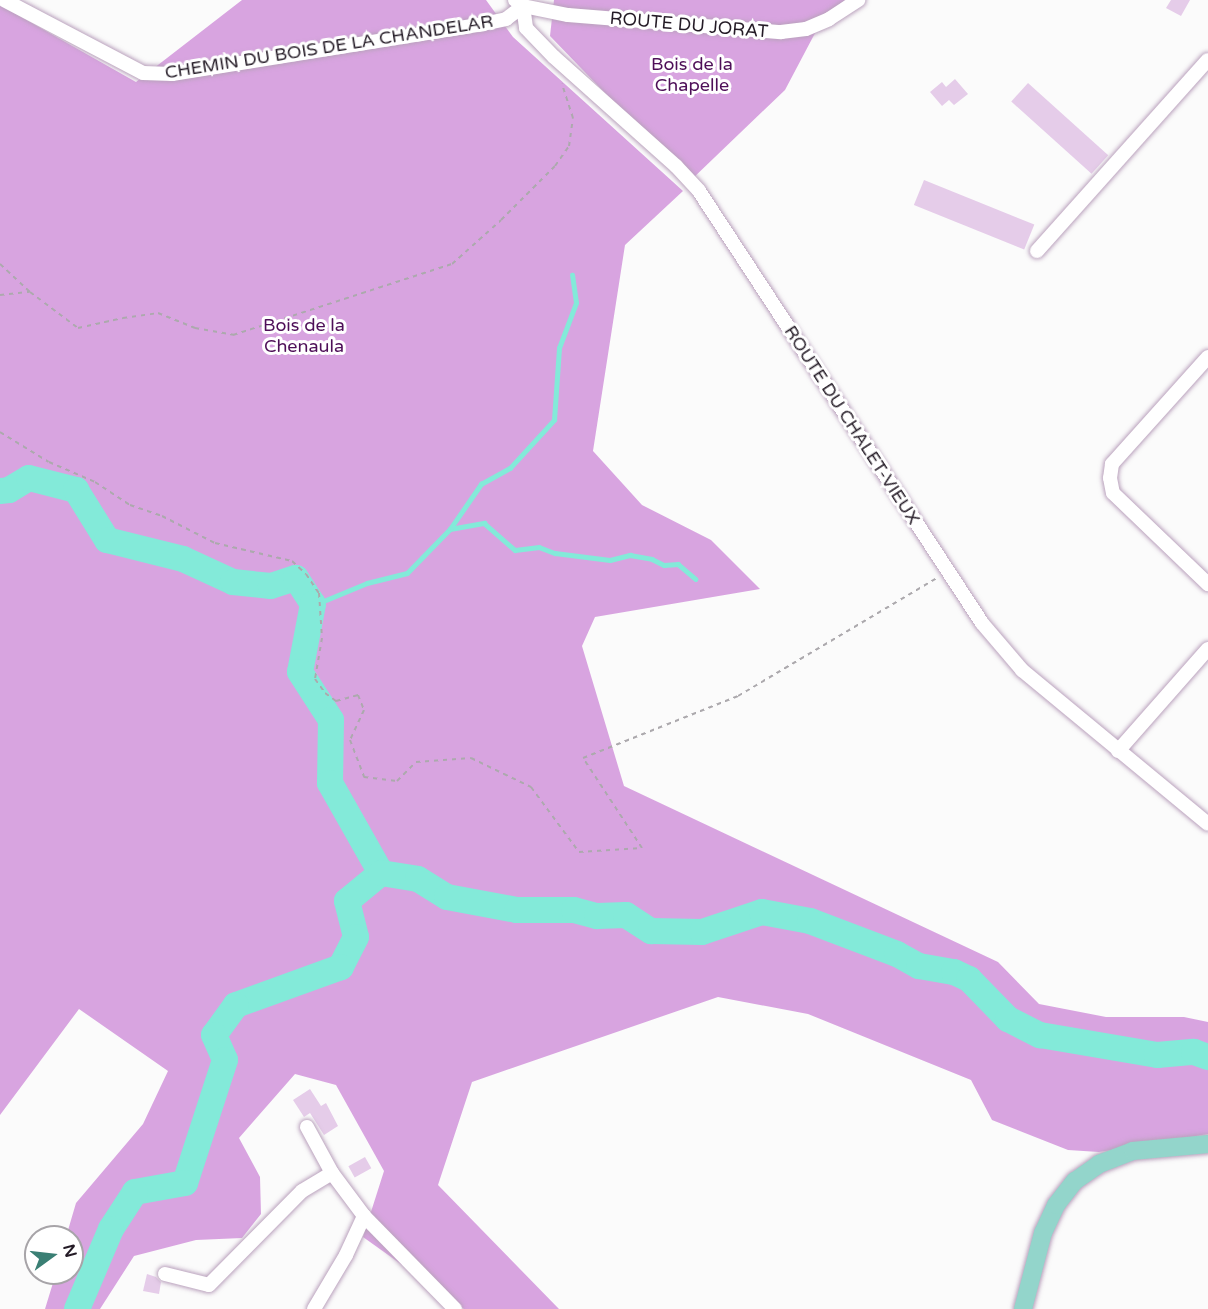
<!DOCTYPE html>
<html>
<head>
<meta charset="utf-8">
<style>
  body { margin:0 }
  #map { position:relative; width:1208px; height:1309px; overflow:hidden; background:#fbfbfb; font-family:"Varela Round",sans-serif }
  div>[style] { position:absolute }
  .forest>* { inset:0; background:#d8a4e0 }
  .stream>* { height:4.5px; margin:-2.25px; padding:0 2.25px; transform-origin:2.25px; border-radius:2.25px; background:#83ead9 }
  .river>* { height:26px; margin:-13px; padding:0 13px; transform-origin:13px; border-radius:13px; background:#83ead9 }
  .building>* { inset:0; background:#e5cce9; transform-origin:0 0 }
  .path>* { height:2px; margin-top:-1px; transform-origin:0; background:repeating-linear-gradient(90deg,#aca9ad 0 4.5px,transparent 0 9px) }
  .roads { filter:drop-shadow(0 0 2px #baa2bd) drop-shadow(0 0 2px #baa2bd) }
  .minor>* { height:14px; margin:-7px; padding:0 7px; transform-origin:7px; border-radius:7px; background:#fff }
  .major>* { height:18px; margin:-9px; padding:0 9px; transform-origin:9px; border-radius:9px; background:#93d5cb }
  span { translate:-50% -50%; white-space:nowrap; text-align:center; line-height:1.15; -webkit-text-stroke:6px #fff; paint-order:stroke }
  .street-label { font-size:18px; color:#241b26 }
  .park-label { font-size:18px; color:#4e0f58 }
  .north { position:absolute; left:24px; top:1225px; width:60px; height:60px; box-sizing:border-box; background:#fff; border:2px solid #a7a4a8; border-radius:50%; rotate:75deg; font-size:16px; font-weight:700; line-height:24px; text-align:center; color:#241b26 }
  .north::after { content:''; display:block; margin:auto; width:21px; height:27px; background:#3a7f74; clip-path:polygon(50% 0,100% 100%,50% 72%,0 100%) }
</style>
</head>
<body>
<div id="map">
  <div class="forest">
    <div style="clip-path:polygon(242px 0,486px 0,513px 37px,683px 191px,625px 245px,593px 451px,642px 505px,711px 540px,760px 589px,595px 617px,582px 646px,624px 786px,998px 962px,1039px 1004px,1106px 1017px,1184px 1017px,1208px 1022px,1208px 1134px,1099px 1152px,1068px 1150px,992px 1120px,971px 1080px,808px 1014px,718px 997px,472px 1082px,438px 1185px,559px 1309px,464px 1309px,363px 1237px,384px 1171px,336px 1085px,295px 1074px,239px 1138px,260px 1177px,261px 1214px,242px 1238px,196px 1240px,134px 1256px,100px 1309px,45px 1309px,56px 1273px,72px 1273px,72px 1237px,66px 1237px,76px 1203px,143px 1124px,168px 1071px,79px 1009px,0 1115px,0 5px,136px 82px)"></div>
    <div style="clip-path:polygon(554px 0,845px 0,823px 18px,785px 90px,690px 181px,550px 36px)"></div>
  </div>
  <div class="stream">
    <div style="left:450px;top:529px;width:35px;rotate:-10deg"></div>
    <div style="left:484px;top:523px;width:41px;rotate:41.1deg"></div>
    <div style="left:515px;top:550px;width:24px;rotate:-7deg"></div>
    <div style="left:539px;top:547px;width:17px;rotate:21deg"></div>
    <div style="left:555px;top:553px;width:55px;rotate:7.3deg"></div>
    <div style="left:610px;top:560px;width:21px;rotate:-14deg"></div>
    <div style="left:630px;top:555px;width:22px;rotate:10deg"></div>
    <div style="left:652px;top:559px;width:13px;rotate:27deg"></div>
    <div style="left:664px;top:565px;width:14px;rotate:-4deg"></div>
    <div style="left:678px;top:564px;width:23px;rotate:40deg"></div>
    <div style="left:326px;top:600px;width:44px;rotate:-22.5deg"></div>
    <div style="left:367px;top:583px;width:41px;rotate:-14deg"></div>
    <div style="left:407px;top:573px;width:62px;rotate:-45.7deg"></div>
    <div style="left:450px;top:529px;width:55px;rotate:-55.4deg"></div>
    <div style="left:481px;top:484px;width:33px;rotate:-29deg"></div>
    <div style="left:510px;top:468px;width:65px;rotate:-47.5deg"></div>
    <div style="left:554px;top:420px;width:72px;rotate:-86deg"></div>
    <div style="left:559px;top:348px;width:48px;rotate:-69.3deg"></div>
    <div style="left:576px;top:303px;width:28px;rotate:-98deg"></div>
    <div style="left:313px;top:604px;width:1px"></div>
  </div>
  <div class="river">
    <div style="left:0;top:491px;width:9px;rotate:-6deg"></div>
    <div style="left:9px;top:490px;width:23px;rotate:-31deg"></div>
    <div style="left:29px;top:478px;width:49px;rotate:14.3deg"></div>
    <div style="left:76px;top:490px;width:59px;rotate:58.2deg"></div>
    <div style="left:107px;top:540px;width:78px;rotate:14deg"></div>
    <div style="left:183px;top:559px;width:55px;rotate:24.7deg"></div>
    <div style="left:233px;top:582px;width:38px;rotate:6deg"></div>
    <div style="left:271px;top:586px;width:26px;rotate:-18deg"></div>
    <div style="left:296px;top:578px;width:31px;rotate:57deg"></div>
    <div style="left:313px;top:604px;width:69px;rotate:100.8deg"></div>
    <div style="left:300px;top:672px;width:57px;rotate:57.1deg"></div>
    <div style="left:331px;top:720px;width:63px;rotate:90.9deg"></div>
    <div style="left:330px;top:783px;width:103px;rotate:60.5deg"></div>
    <div style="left:381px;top:873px;width:44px;rotate:140.5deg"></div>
    <div style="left:347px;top:901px;width:37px;rotate:76deg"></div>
    <div style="left:356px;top:937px;width:34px;rotate:117deg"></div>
    <div style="left:341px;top:967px;width:112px;rotate:160.1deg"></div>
    <div style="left:236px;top:1005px;width:37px;rotate:126deg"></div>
    <div style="left:214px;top:1035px;width:27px;rotate:66deg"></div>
    <div style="left:225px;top:1060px;width:129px;rotate:108deg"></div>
    <div style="left:185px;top:1183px;width:51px;rotate:169.8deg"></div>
    <div style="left:135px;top:1192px;width:44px;rotate:123deg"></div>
    <div style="left:111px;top:1229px;width:87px;rotate:113deg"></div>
    <div style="left:381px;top:873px;width:37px;rotate:9deg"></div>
    <div style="left:418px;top:879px;width:34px;rotate:32deg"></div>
    <div style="left:447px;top:897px;width:71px;rotate:10.5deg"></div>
    <div style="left:517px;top:910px;width:57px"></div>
    <div style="left:574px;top:910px;width:24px;rotate:15deg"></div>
    <div style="left:597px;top:916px;width:29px;rotate:-2deg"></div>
    <div style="left:626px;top:915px;width:30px;rotate:33deg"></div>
    <div style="left:651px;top:931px;width:51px;rotate:1.1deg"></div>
    <div style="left:702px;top:932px;width:63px;rotate:-18.4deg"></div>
    <div style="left:762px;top:912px;width:49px;rotate:10.6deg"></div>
    <div style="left:810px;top:921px;width:93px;rotate:20.8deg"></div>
    <div style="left:897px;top:954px;width:25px;rotate:29deg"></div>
    <div style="left:919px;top:966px;width:36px;rotate:10deg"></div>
    <div style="left:954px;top:972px;width:17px;rotate:25deg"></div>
    <div style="left:969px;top:979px;width:56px;rotate:45.7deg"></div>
    <div style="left:1008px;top:1019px;width:36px;rotate:27deg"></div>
    <div style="left:1040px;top:1035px;width:119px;rotate:9.7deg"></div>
    <div style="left:1157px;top:1055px;width:37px;rotate:-5deg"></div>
    <div style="left:1194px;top:1052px;width:15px;rotate:20deg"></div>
  </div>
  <div class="building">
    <div style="clip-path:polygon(1171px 0,1190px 0,1181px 16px,1166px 8px)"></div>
    <div style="clip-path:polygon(955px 79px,968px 94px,954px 105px,949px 100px,942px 106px,930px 92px,942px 82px,946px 87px)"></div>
    <div style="left:1028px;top:83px;width:108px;height:25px;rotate:42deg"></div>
    <div style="left:924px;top:180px;width:119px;height:27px;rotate:22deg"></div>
    <div style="clip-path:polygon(310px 1089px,321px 1106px,326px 1103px,338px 1126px,324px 1135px,310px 1113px,304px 1117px,293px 1100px)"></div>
    <div style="left:365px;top:1157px;width:13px;height:19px;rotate:61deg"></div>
    <div style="clip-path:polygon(147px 1274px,156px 1277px,161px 1282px,159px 1294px,143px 1291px)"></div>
  </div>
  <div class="path">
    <div style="left:0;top:264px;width:41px;rotate:43deg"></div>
    <div style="left:0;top:295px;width:30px;rotate:-6deg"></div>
    <div style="left:30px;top:292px;width:60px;rotate:36.9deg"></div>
    <div style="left:78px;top:328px;width:46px;rotate:-12.5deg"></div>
    <div style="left:123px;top:318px;width:35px;rotate:-8deg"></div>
    <div style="left:158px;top:313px;width:40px;rotate:22deg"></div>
    <div style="left:195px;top:328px;width:39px;rotate:10deg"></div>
    <div style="left:233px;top:335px;width:230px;rotate:-18deg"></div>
    <div style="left:452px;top:264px;width:66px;rotate:-41.9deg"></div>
    <div style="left:501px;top:220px;width:76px;rotate:-45deg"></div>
    <div style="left:555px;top:166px;width:24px;rotate:-55deg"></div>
    <div style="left:569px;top:146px;width:28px;rotate:-82deg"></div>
    <div style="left:573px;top:118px;width:36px;rotate:-108deg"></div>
    <div style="left:0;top:432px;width:57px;rotate:31.5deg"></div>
    <div style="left:49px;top:462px;width:50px;rotate:23.5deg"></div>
    <div style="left:95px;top:482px;width:42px;rotate:33.3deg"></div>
    <div style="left:130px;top:505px;width:34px;rotate:19deg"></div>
    <div style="left:162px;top:516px;width:59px;rotate:27deg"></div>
    <div style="left:215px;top:543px;width:79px;rotate:13.2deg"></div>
    <div style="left:292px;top:561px;width:19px;rotate:43deg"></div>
    <div style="left:306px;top:574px;width:23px;rotate:56deg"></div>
    <div style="left:319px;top:593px;width:45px;rotate:86.2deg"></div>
    <div style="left:322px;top:638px;width:42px;rotate:99.7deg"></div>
    <div style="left:315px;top:679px;width:17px;rotate:54deg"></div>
    <div style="left:325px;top:693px;width:14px;rotate:36deg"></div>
    <div style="left:336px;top:701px;width:23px;rotate:-15deg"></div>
    <div style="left:358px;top:695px;width:16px;rotate:68deg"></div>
    <div style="left:364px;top:710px;width:33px;rotate:115deg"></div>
    <div style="left:350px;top:740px;width:40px;rotate:69deg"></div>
    <div style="left:364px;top:777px;width:33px;rotate:7deg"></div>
    <div style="left:397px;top:781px;width:27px;rotate:-45deg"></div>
    <div style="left:416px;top:762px;width:55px;rotate:-4.2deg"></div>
    <div style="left:471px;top:758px;width:67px;rotate:25.8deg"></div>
    <div style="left:531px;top:787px;width:81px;rotate:53.6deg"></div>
    <div style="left:579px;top:852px;width:63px;rotate:-3.6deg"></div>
    <div style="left:642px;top:848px;width:108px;rotate:-123.2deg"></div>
    <div style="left:583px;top:758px;width:167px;rotate:-21.8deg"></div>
    <div style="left:738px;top:696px;width:231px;rotate:-30.7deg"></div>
  </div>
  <div class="roads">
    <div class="minor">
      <div style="left:4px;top:0;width:157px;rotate:27.7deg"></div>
      <div style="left:143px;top:73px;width:29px;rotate:2deg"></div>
      <div style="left:172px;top:74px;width:315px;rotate:-9.1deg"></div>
      <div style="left:483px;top:24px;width:24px;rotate:-12deg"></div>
      <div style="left:506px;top:19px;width:21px;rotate:-37deg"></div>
      <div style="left:523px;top:6px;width:22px;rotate:82deg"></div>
      <div style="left:526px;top:28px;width:40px;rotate:46deg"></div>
      <div style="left:554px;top:57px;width:164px;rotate:41.8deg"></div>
      <div style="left:676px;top:166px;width:34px;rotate:47deg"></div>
      <div style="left:699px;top:191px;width:516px;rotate:56.77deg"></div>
      <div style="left:982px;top:623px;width:62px;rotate:49.6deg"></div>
      <div style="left:1022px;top:670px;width:241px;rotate:39.6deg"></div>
      <div style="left:515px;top:0;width:10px;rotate:37deg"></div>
      <div style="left:523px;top:6px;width:46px;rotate:11.3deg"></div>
      <div style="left:568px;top:15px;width:214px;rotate:4.6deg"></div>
      <div style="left:781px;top:32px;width:25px;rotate:-7deg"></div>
      <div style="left:806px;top:29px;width:25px;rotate:-23deg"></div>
      <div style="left:829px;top:19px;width:35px;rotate:-33deg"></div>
      <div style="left:1037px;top:251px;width:256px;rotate:-48.2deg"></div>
      <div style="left:1208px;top:357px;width:144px;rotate:131.9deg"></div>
      <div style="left:1112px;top:464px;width:14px;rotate:98deg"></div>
      <div style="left:1110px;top:478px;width:15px;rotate:79deg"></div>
      <div style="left:1113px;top:493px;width:132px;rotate:43.8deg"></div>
      <div style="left:1118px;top:751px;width:136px;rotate:-48.6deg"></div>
      <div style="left:307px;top:1127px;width:52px;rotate:61.5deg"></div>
      <div style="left:332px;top:1173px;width:54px;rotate:53.3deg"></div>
      <div style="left:364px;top:1216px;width:130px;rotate:45.6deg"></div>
      <div style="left:165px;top:1274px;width:45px;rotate:14deg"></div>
      <div style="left:209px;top:1285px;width:132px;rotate:-45.3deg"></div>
      <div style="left:302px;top:1191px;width:35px;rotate:-31deg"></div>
      <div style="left:314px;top:1309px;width:63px;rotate:-59.3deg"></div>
      <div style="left:346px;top:1255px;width:43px;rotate:-65.2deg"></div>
    </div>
    <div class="major">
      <div style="left:1023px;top:1309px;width:79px;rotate:-75.3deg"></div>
      <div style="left:1043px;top:1233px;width:31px;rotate:-65deg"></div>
      <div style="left:1056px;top:1205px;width:31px;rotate:-52deg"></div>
      <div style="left:1075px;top:1181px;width:29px;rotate:-35deg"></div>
      <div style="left:1099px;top:1164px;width:36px;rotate:-21deg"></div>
      <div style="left:1133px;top:1151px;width:75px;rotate:-5.3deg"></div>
    </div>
  </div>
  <div class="street-label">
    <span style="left:689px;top:25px;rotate:5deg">ROUTE DU JORAT</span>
    <span style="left:329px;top:47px;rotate:-9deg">CHEMIN DU BOIS DE LA CHANDELAR</span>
    <span style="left:852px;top:425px;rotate:57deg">ROUTE DU CHALET-VIEUX</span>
  </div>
  <div class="park-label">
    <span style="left:692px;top:75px">Bois de la<br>Chapelle</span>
    <span style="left:304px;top:336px">Bois de la<br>Chenaula</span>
  </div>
  <div class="north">N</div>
</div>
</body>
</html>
